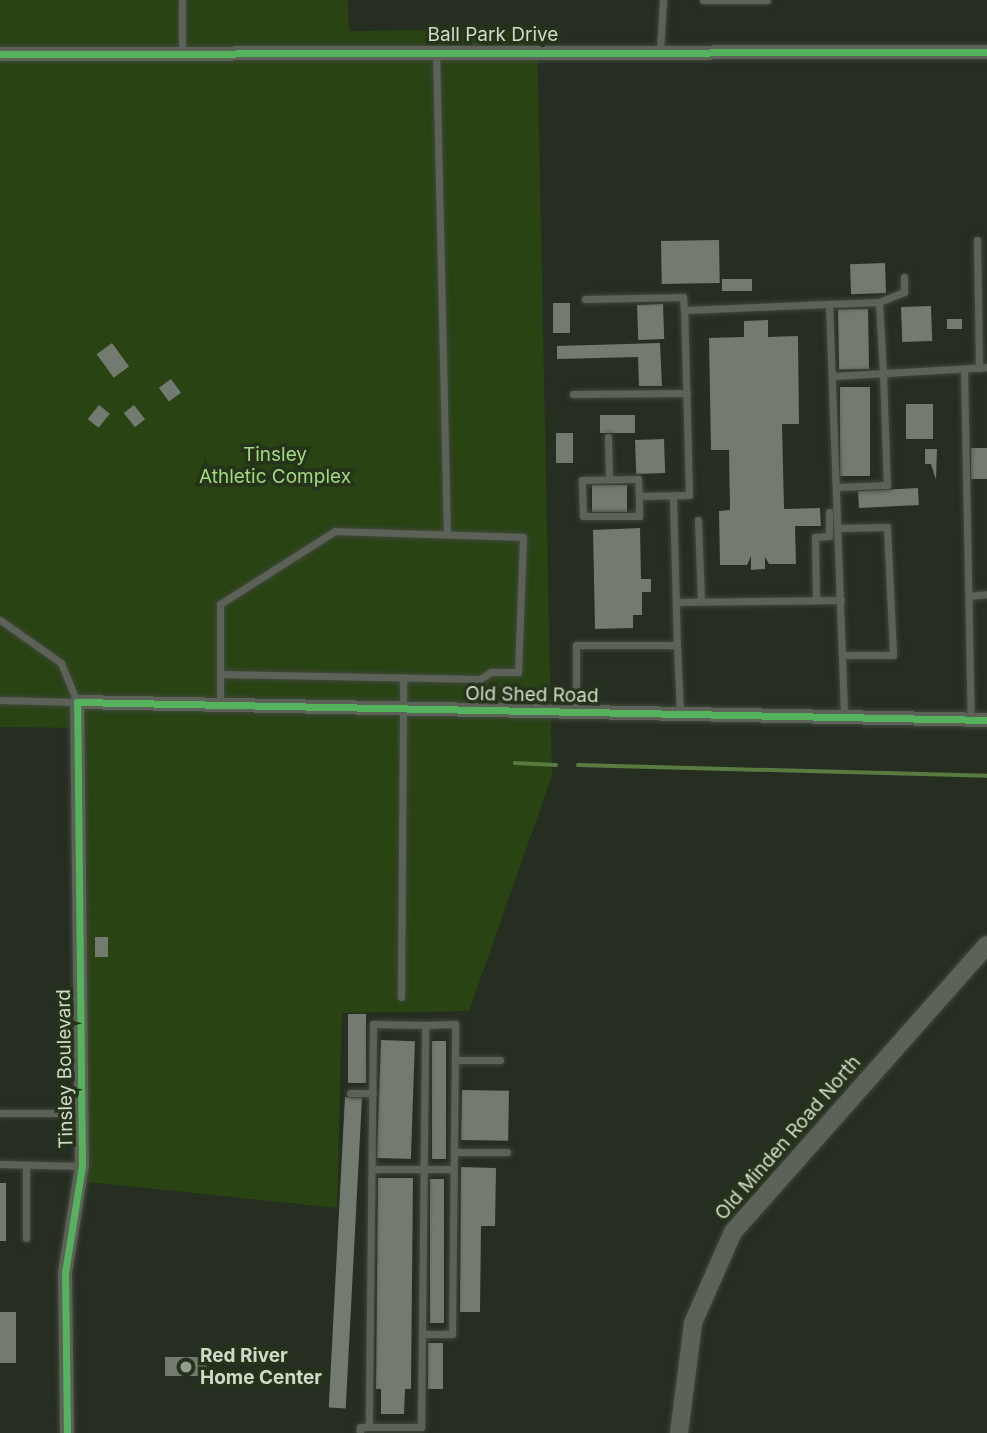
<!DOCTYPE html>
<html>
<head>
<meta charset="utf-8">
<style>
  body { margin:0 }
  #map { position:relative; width:987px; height:1433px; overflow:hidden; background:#262d21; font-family:Inter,sans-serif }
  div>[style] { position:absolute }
  .green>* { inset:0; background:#294313 }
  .stream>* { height:3.5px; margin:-1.75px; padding:0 1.75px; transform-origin:1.75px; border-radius:1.75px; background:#5a7b40 }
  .building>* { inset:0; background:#737a6f; transform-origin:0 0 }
  .roads { filter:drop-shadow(0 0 2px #41483d) drop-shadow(0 0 2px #41483d) }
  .service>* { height:7px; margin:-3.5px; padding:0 3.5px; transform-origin:3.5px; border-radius:3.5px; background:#5c6257 }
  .minor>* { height:14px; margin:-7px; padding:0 7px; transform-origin:7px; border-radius:7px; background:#5c6257 }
  .tertiary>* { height:18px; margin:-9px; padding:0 9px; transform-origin:9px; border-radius:9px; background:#5c6257 }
  .cycleway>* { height:7px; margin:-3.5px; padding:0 3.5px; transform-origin:3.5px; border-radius:3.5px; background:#56b35d }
  .dots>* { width:19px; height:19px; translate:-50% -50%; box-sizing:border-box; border:4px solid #25331b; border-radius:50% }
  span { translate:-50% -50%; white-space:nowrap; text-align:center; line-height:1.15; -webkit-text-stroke:7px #25331b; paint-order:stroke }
  .street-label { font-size:19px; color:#d0daca }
  .park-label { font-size:19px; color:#a4d97f }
  .poi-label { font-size:19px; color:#d0daca; font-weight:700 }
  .left { translate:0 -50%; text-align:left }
</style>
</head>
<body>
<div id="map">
  <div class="green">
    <div style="clip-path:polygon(0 0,348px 0,349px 31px,537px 29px,552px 776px,469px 1011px,342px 1013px,337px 1208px,88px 1182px,84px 728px,0 727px)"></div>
  </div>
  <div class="stream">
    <div style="left:515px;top:763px;width:41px;rotate:2.8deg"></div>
    <div style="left:578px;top:765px;width:409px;rotate:1.5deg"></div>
  </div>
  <div class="building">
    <div style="left:719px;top:240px;width:43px;height:58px;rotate:89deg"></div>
    <div style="left:885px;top:263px;width:30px;height:35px;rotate:88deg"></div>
    <div style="left:752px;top:279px;width:12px;height:30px;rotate:90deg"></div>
    <div style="left:553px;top:303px;width:17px;height:30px"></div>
    <div style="left:663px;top:304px;width:35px;height:26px;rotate:88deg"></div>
    <div style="left:931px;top:306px;width:35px;height:30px;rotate:88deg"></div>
    <div style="left:868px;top:309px;width:60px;height:30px;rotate:89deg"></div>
    <div style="left:947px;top:319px;width:15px;height:10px"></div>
    <div style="clip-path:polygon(768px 320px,768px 337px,798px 336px,799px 424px,782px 424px,784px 509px,820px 508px,821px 526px,795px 526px,796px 564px,769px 564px,765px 557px,765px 569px,751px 570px,751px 556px,747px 565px,720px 565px,719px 511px,730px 510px,729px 450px,711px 450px,709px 338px,744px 337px,744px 321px)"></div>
    <div style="left:112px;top:343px;width:29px;height:19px;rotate:54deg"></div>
    <div style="clip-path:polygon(660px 343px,662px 386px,639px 386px,638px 357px,557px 359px,557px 346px)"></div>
    <div style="left:171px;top:379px;width:17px;height:15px;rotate:54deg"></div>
    <div style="left:840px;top:387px;width:30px;height:89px"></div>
    <div style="left:906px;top:404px;width:27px;height:35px"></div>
    <div style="left:99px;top:405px;width:14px;height:18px;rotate:39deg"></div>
    <div style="left:134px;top:405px;width:18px;height:13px;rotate:52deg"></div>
    <div style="left:635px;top:415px;width:18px;height:35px;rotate:90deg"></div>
    <div style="left:556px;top:433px;width:17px;height:30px"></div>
    <div style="left:664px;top:439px;width:34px;height:29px;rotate:88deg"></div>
    <div style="left:987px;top:448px;width:31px;height:16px;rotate:90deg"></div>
    <div style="clip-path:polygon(925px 449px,937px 449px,936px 480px,931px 464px,925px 464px)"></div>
    <div style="left:592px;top:485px;width:35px;height:27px"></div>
    <div style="left:918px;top:488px;width:17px;height:60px;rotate:87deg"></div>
    <div style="clip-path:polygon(640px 528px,641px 579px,651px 579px,651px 592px,642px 592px,642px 615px,633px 615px,633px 628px,595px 629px,593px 530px)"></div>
    <div style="left:95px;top:937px;width:13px;height:20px"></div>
    <div style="left:348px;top:1014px;width:18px;height:69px"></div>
    <div style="left:381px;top:1040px;width:34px;height:118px;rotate:2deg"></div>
    <div style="left:432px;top:1041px;width:14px;height:118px"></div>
    <div style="left:462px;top:1090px;width:47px;height:50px;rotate:1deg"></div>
    <div style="left:345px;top:1097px;width:17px;height:311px;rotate:3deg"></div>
    <div style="clip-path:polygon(461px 1167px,496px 1168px,495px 1226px,481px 1226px,480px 1312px,460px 1312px)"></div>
    <div style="clip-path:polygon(378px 1178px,413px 1178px,411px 1389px,405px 1389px,404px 1414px,381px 1414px,381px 1389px,376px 1389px)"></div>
    <div style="left:430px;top:1179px;width:14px;height:144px"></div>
    <div style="left:0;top:1183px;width:6px;height:58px"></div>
    <div style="left:0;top:1312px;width:16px;height:51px"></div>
    <div style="left:428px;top:1343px;width:15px;height:46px"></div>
    <div style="left:207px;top:1357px;width:19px;height:42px;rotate:90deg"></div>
  </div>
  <div class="roads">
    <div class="service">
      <div style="left:182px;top:0;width:52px;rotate:90deg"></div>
      <div style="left:703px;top:0;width:64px"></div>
      <div style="left:436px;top:51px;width:483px;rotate:88.7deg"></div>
      <div style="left:660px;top:51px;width:51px;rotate:-86.6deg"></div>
      <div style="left:977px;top:240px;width:128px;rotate:89.1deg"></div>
      <div style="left:585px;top:299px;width:98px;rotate:-1.2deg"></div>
      <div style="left:683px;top:297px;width:13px;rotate:86deg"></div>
      <div style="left:879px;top:302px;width:27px;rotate:-22deg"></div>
      <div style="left:904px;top:292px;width:15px;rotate:-90deg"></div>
      <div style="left:829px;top:304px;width:50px;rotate:-2.3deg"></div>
      <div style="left:879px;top:302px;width:71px;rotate:86.8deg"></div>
      <div style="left:883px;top:373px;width:112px;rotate:88deg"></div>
      <div style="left:887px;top:485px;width:50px;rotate:177.7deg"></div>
      <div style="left:964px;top:369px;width:350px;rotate:88.9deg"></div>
      <div style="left:833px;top:376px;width:154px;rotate:-3.3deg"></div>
      <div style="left:573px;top:394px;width:114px;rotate:-0.5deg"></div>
      <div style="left:608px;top:437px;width:42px;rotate:88.6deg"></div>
      <div style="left:639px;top:496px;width:20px;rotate:90deg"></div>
      <div style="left:639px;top:516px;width:56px;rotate:180deg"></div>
      <div style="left:583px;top:516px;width:36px;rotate:-92deg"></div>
      <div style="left:582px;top:480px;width:56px;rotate:-1deg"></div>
      <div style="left:638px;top:479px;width:17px;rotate:87deg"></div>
      <div style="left:639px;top:496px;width:50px;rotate:-1.1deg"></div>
      <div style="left:689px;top:495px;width:185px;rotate:-91.5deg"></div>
      <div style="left:684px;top:310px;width:145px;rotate:-2.4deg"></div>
      <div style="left:829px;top:304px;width:413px;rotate:87.9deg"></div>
      <div style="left:673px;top:496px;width:149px;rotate:88.5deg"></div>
      <div style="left:698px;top:520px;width:81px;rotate:87.9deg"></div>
      <div style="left:839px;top:528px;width:48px;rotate:-1.2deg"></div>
      <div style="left:887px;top:527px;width:128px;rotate:87.3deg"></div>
      <div style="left:893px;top:655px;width:50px;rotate:180deg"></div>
      <div style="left:969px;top:596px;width:18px;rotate:-6deg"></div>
      <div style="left:816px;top:600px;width:63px;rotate:-90.9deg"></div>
      <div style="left:815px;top:537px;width:14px;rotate:-4deg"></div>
      <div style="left:829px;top:536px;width:24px;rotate:-90deg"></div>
      <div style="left:676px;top:602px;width:165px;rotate:-0.7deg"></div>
      <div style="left:0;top:620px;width:75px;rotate:35.2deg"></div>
      <div style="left:61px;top:663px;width:42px;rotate:67.7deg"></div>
      <div style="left:77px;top:702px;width:77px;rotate:-178.5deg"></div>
      <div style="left:220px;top:704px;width:100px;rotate:-90deg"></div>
      <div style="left:220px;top:604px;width:136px;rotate:-32.4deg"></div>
      <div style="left:335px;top:531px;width:188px;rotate:1.8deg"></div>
      <div style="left:523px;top:537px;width:135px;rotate:92.1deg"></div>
      <div style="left:518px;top:672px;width:27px;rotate:180deg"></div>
      <div style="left:491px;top:672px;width:13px;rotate:148deg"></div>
      <div style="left:480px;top:679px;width:260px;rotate:-178.9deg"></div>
      <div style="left:479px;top:710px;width:31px;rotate:-88deg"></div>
      <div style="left:576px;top:711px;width:66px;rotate:-90deg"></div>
      <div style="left:576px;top:645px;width:101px"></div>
      <div style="left:677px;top:645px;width:69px;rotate:87.5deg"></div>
      <div style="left:401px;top:997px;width:319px;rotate:-89.6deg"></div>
      <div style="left:455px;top:1060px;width:45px"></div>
      <div style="left:350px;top:1093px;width:23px"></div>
      <div style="left:0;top:1113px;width:82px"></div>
      <div style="left:454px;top:1152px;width:53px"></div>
      <div style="left:0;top:1164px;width:82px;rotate:1.4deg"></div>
      <div style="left:372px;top:1169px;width:81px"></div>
      <div style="left:26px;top:1238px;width:73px;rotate:-90deg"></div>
      <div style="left:422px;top:1334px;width:30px"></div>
      <div style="left:452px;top:1334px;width:310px;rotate:-89.4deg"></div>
      <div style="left:455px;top:1024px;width:30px;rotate:178deg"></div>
      <div style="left:360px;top:1433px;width:6px;rotate:-90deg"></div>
      <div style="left:360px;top:1427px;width:61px"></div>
      <div style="left:421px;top:1427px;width:402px;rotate:-89.4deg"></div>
      <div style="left:425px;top:1025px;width:52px;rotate:-178.9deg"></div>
      <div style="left:373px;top:1024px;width:403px;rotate:90.6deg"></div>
    </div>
    <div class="minor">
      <div style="left:0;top:54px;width:987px;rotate:-0.12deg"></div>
      <div style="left:67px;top:1433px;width:160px;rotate:-90.7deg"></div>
      <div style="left:65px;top:1273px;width:108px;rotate:-81deg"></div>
      <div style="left:82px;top:1166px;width:464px;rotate:-90.6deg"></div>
      <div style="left:77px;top:702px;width:910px;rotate:1.13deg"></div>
    </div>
    <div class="tertiary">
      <div style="left:679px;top:1433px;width:111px;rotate:-82.7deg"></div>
      <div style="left:693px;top:1323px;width:99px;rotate:-66.3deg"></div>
      <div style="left:733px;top:1232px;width:383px;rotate:-48.5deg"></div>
    </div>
  </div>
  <div class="cycleway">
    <div style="left:0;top:54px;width:987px;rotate:-0.12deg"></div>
    <div style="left:67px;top:1433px;width:160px;rotate:-90.7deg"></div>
    <div style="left:65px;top:1273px;width:108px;rotate:-81deg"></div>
    <div style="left:82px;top:1166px;width:464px;rotate:-90.6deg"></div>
    <div style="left:77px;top:702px;width:910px;rotate:1.13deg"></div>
  </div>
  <div class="dots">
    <div style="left:186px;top:1367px;background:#949d8f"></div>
  </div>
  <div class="street-label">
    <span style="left:493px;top:35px">Ball Park Drive</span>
    <span style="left:532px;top:695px;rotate:1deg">Old Shed Road</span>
    <span style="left:65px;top:1069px;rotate:-91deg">Tinsley Boulevard</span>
    <span style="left:788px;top:1138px;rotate:-49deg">Old Minden Road North</span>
  </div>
  <div class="park-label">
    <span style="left:275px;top:466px">Tinsley<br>Athletic Complex</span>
  </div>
  <div class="poi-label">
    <span class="left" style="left:200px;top:1367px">Red River<br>Home Center</span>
  </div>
</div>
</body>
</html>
